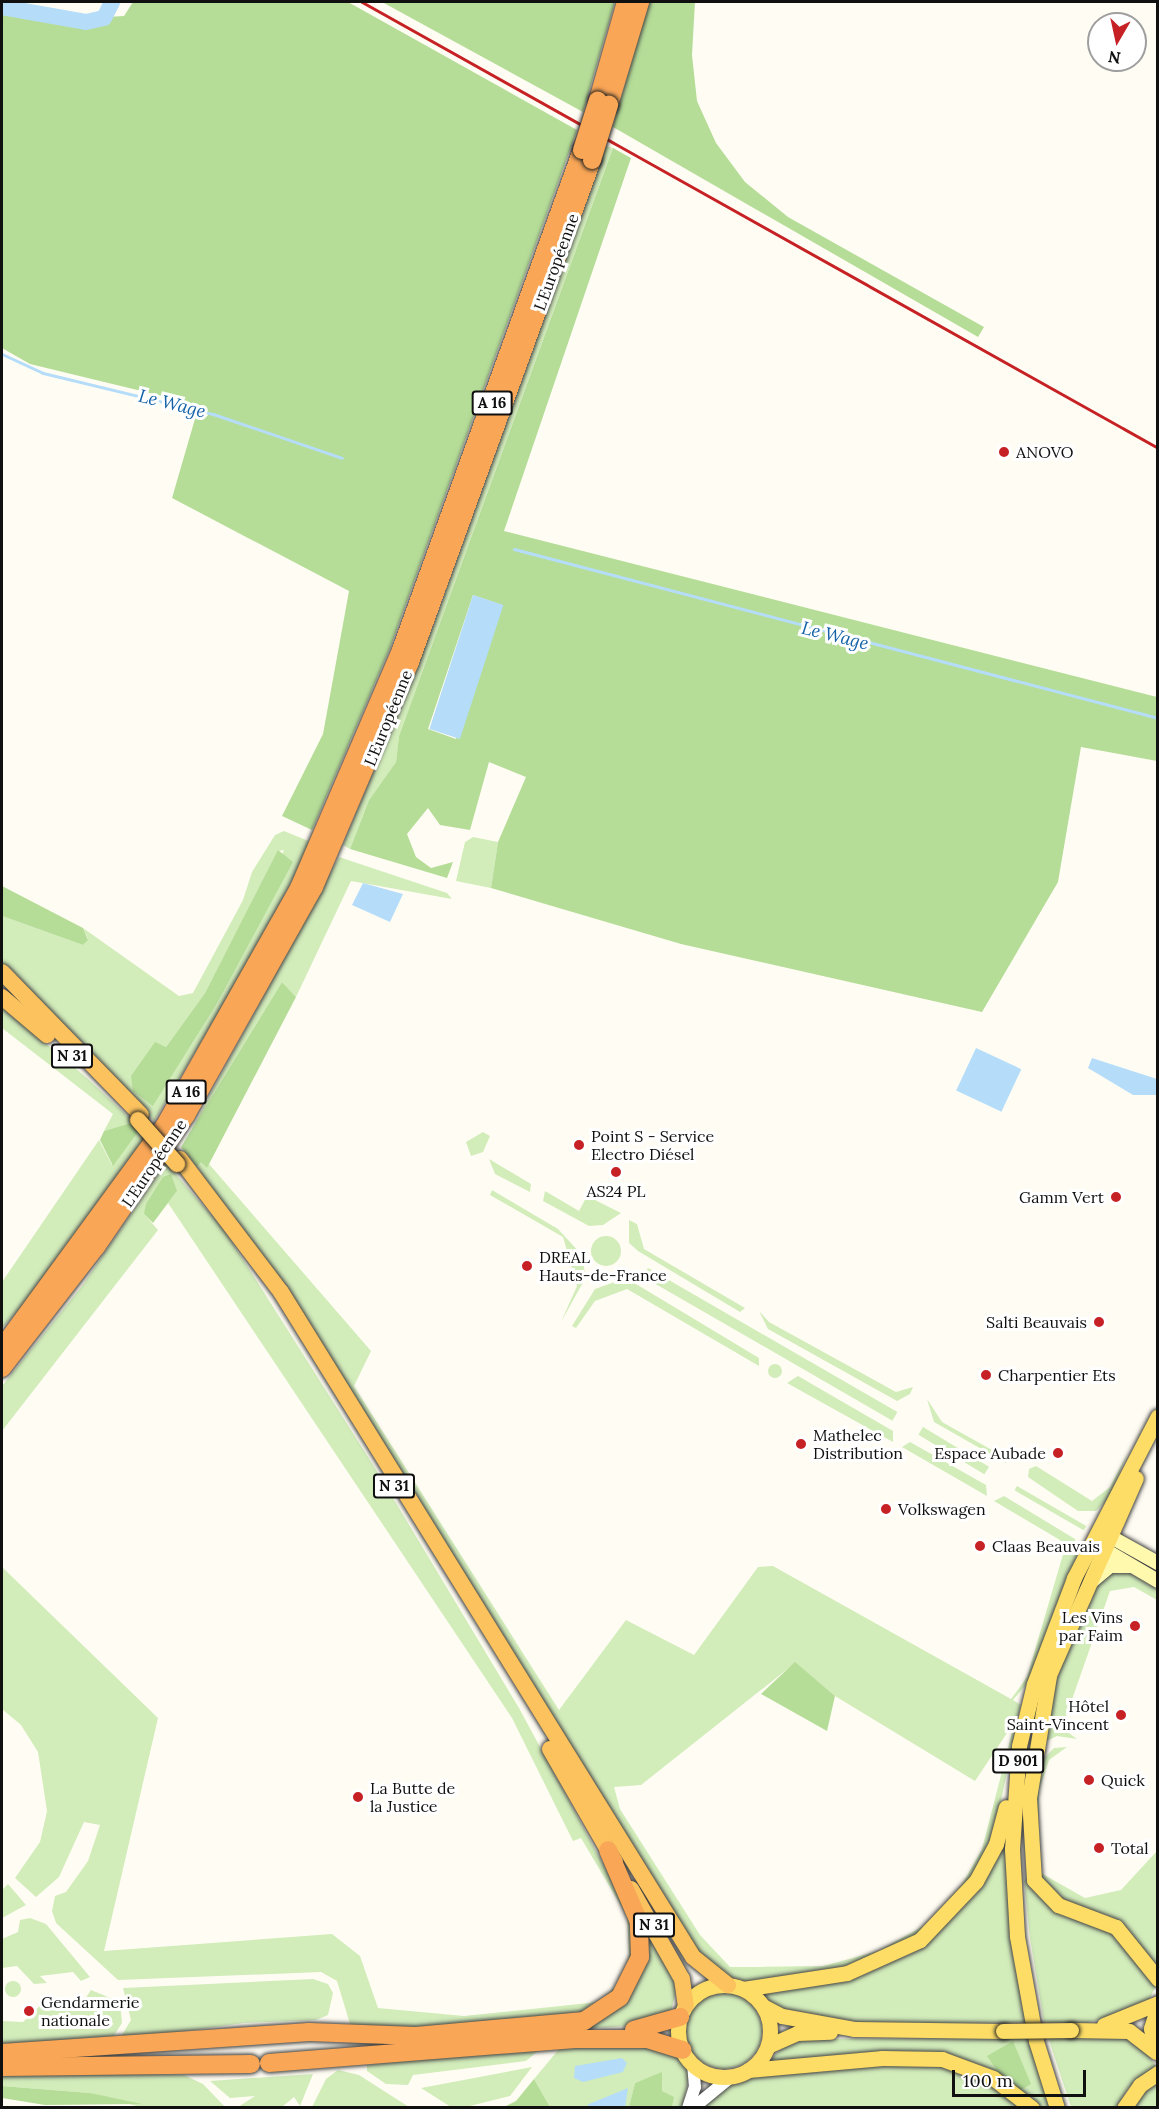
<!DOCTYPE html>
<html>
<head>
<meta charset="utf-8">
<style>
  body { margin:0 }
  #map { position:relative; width:1159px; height:2109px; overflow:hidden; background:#fffdf3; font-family:Lora,serif }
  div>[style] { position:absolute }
  .green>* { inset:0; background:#d2ecba; transform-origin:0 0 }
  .round { border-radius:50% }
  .forest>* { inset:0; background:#b5dd98 }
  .water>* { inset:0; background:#b5ddf9; transform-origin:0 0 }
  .stream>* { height:3px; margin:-1.5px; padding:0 1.5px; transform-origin:1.5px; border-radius:1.5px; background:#b5ddf9 }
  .river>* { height:16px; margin:-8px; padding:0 8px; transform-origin:8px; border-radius:8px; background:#b5ddf9 }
  .roads { filter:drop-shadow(0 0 2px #434343) drop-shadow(0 0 2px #434343) }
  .tertiary>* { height:12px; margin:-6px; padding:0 6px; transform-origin:6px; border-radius:6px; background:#fff }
  .secondary>* { height:14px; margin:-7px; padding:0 7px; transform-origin:7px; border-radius:7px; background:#fff9ae }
  .primary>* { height:15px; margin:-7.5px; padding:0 7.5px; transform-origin:7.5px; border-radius:7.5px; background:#fddd65 }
  .primary>.ring { margin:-7.5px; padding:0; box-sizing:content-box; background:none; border:15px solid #fddd65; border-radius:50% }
  .trunk>* { height:16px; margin:-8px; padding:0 8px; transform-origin:8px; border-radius:8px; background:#fbc25e }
  .motorway>* { height:18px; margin:-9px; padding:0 9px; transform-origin:9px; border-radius:9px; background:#f9a656 }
  .rail>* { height:3px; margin:-1.5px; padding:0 1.5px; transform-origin:1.5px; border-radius:1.5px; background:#c62124 }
  .bridges { filter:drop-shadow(0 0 2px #212121) drop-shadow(0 0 2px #212121) }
  .primary-bridge>* { height:15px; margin:-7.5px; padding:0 7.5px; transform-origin:7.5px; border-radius:7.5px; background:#fddd65 }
  .trunk-bridge>* { height:16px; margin:-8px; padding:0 8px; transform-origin:8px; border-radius:8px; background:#fbc25e }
  .motorway-bridge>* { height:18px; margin:-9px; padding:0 9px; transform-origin:9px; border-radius:9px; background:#f9a656 }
  .dots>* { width:16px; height:16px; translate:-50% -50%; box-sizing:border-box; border:3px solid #fff; border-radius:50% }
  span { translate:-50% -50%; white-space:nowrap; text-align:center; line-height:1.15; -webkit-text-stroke:6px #fff; paint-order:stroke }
  .shield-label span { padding:2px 4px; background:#fff; border:2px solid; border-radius:4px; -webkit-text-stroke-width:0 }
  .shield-label { font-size:15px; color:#101010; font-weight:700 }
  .street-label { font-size:16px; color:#101010 }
  .poi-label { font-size:16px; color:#101010 }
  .left { translate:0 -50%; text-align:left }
  .right { translate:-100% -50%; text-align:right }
  .water-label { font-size:18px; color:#1362a8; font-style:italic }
  .frame { position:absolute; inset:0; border:3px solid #101010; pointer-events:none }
  .north { position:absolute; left:1087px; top:12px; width:60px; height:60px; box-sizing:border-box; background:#fff; border:2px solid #9f9f9f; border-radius:50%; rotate:189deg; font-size:16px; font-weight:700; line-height:24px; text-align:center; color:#101010 }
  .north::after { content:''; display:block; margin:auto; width:21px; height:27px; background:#c62124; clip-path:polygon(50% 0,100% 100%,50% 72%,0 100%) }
  .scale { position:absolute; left:952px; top:2070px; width:134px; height:27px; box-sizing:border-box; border:3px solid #101010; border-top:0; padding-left:8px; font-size:18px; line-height:21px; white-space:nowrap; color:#101010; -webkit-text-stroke:4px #fff; paint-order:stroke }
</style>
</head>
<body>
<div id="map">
  <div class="green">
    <div style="clip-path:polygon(606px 146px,613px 148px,399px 736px,396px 762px,369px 800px,350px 849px,343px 845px,434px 624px)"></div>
    <div style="clip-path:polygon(evenodd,284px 831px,311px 842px,264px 936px,154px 1121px,2px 965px,2px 916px,83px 945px,88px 939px,83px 928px,179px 996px,193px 993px,243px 900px,252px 872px,275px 835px,284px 831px,284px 850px,215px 1007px,153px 1106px,155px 1043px,166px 1047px,205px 993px,278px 851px,284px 850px)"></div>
    <div style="clip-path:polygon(473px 837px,498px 842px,491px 888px,456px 881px,465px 842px)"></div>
    <div style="clip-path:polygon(339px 857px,447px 893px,452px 899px,351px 881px,296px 997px,282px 982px,189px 1134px)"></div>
    <div style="clip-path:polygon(2px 1007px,87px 1078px,134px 1122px,104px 1131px,113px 1114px,2px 1028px)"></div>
    <div style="clip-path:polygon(140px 1129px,146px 1137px,46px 1280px,2px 1328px,2px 1282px,99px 1140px,112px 1165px)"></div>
    <div style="clip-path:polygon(483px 1132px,490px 1136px,483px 1152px,471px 1156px,466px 1142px)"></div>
    <div style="clip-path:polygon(489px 1159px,531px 1184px,530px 1192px,495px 1174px)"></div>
    <div style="clip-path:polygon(evenodd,201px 1161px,209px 1164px,371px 1351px,354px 1386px,559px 1710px,626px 1620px,694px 1655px,758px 1567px,773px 1566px,1011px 1699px,1027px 1677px,1064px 1551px,1060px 1540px,994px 1501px,1004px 1496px,1075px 1539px,1079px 1559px,1030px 1680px,1013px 1700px,1021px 1705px,992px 1844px,976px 1877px,920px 1933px,860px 1964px,754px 1984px,729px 1978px,696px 1949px,351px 1394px,197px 1167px,201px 1161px,795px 1663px,835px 1696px,975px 1781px,1015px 1721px,982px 1849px,961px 1886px,925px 1925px,878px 1951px,823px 1966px,730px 1967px,700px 1935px,620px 1809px,614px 1787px,641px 1785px,795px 1663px)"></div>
    <div style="clip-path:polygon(166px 1163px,225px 1231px,375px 1468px,519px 1708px,630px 1914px,636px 1941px,628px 1977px,594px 2011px,397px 2031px,350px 2024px,337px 1981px,321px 1972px,118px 1980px,56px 1923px,52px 1911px,55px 1896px,66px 1892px,88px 1861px,100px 1825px,84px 1822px,59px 1877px,36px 1897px,15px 1878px,40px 1842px,47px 1811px,38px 1752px,21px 1725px,2px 1709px,2px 1567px,158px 1718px,104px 1951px,332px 1934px,360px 1956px,378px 2008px,464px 2016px,598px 2002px,623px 1980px,629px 1954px,627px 1916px,581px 1838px,573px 1841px,512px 1718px,168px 1203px,177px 1191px,144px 1214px,158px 1230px,2px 1431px,2px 1386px,82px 1286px)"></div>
    <div style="clip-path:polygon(492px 1190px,558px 1229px,581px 1254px,586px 1277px,561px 1322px,577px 1286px,563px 1237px,490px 1195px)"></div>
    <div style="clip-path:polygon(545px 1191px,579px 1211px,587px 1196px,621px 1213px,603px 1225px,589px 1226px,543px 1201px)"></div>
    <div style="clip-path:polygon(629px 1220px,637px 1224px,644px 1249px,745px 1308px,740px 1312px,638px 1251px,629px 1243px)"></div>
    <div class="round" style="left:591px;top:1236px;width:30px;height:30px"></div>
    <div style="left:648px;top:1268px;width:288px;height:10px;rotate:30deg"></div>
    <div style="clip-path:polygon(626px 1278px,759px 1358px,759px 1366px,627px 1289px,595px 1301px,576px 1328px,572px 1326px,595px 1289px)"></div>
    <div style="clip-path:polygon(759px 1311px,769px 1322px,896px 1392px,913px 1387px,910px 1394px,897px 1401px,768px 1329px)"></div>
    <div class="round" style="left:768px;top:1364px;width:14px;height:14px"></div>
    <div style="clip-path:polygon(798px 1376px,893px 1431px,893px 1442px,787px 1383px)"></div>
    <div style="clip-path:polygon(927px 1399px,942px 1422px,1008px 1459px,1006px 1463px,934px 1422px)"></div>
    <div style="left:923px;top:1427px;width:77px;height:9px;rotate:31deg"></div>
    <div style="clip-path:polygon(910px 1442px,986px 1485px,987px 1496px,902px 1447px)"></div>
    <div style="clip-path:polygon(1127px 1454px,1109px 1498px,1096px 1511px,1078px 1511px,1028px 1477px,1029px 1469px,1036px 1466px,1092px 1501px,1110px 1487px)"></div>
    <div style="left:1017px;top:1486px;width:80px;height:5px;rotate:30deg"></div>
    <div style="clip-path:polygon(1126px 1571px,1157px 1589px,1157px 1600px,1134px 1587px,1110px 1591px,1062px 1728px,1077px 1739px,1057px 1736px,1042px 1743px,1047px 1698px,1086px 1602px,1107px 1572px)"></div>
    <div style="clip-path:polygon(1067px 1747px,1049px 1760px,1039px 1791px,1039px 1872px,1085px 1898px,1121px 1890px,1157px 1851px,1157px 1971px,1122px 1927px,1107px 1915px,1067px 1904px,1040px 1883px,1030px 1819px,1042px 1760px,1054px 1748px)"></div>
    <div style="clip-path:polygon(1001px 1841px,1006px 1843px,1015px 1967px,1027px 2022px,869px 2025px,775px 2007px,760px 1991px,861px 1976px,906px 1955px,934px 1934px)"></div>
    <div style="clip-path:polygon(1028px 1876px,1037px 1893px,1099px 1921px,1124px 1941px,1145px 1975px,1157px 1983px,1146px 2007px,1086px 2023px,1044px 2022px,1030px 1938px,1024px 1881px)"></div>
    <div style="clip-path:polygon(8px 1884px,26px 1905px,2px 1918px,2px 1890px)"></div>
    <div style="clip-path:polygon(30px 1918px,46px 1924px,90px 1977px,81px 1981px,73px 1972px,40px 1976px,47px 1983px,34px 1984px,17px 1966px,2px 1968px,2px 1939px,18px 1932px,20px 1920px)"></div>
    <div style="clip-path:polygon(646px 1928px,677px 1988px,670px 2015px,647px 2025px,576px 2029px,612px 2010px)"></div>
    <div style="clip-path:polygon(313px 1979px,328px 1984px,333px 1993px,328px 2015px,316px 2020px,244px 2023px,119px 2040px,131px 2020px,123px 1988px)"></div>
    <div class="round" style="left:5px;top:1981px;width:16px;height:16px"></div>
    <div style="clip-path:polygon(91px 1990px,120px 2002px,122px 2023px,113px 2037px,2px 2046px,2px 2021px,23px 2022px,45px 2001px,85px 1999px)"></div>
    <div class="round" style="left:686px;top:1993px;width:76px;height:76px"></div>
    <div style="clip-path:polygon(1048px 2037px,1129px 2038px,1143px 2046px,1156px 2067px,1128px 2088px,1117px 2107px,1071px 2107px)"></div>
    <div style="clip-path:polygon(1029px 2038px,1052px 2107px,1037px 2107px,1002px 2078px,956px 2060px,768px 2063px,790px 2039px)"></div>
    <div style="clip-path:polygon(646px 2044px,678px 2056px,690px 2073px,682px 2108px,672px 2107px,673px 2098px,662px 2091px,662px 2073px,635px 2083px,629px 2108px,550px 2107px,534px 2079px,559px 2049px)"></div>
    <div style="clip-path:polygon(544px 2046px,526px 2061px,413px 2075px,408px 2085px,386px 2084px,367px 2071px,367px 2065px)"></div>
    <div style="clip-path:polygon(927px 2062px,992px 2082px,1024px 2108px,699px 2108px,730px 2083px,761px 2074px)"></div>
    <div style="clip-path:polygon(532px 2067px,510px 2096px,466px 2107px,451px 2107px,421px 2088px)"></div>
    <div style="clip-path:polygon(338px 2070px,359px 2075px,409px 2107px,312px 2107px,326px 2079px)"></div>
    <div style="clip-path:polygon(67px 2073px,184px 2075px,203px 2084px,225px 2107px,140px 2107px,90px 2093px,2px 2086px,2px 2076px)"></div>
    <div style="clip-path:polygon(313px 2074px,300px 2106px,294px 2097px,282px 2107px,238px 2107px,255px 2096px,230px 2098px,210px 2081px)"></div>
    <div style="clip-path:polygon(1157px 2080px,1157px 2107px,1131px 2108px,1142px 2092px)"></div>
  </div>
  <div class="forest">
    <div style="clip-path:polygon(2px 2px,55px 20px,124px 16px,133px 2px,348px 2px,577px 130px,390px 648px,312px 830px,282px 816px,323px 734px,349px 591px,172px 498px,199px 405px,30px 364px,2px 348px)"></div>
    <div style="clip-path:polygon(382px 2px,615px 2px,583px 112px)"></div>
    <div style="clip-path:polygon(648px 2px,695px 2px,692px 55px,697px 101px,716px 143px,745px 182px,788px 217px,984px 327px,978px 337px,613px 127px)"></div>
    <div style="clip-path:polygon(evenodd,613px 148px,631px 158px,504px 531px,1157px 697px,1157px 761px,1081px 747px,1058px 882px,982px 1012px,681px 944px,491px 888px,498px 842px,526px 777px,489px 762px,470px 830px,440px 825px,428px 808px,407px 834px,416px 857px,431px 868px,453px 862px,447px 878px,350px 849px,369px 800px,396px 762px,399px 736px,613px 148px,473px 595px,502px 605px,456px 739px,428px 729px,473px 595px)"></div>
    <div style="clip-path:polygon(278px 850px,293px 862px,215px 1007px,153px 1106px,133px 1091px,131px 1076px,155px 1042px,166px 1047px,205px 993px)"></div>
    <div style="clip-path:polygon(2px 886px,83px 928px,88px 940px,83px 945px,2px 916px)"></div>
    <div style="clip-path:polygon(282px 982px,296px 997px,207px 1168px,201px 1162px,197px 1167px,181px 1147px)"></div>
    <div style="clip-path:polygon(134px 1122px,140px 1129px,113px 1166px,100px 1140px,104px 1131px)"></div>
    <div style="clip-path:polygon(171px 1174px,177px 1191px,153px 1223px,144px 1214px,146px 1204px,163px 1177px)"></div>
    <div style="clip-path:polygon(795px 1662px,835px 1696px,827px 1731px,761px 1694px)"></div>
    <div style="clip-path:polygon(1013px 2041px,1031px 2084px,1019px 2091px,1002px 2078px,987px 2056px)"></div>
    <div style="clip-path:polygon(662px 2072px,662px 2091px,674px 2097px,672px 2107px,629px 2107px,635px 2083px)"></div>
    <div style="clip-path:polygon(534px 2079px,550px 2107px,504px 2107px,516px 2101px)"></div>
    <div style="clip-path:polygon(2px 2086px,90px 2093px,142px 2104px,45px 2105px,2px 2098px)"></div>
  </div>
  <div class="water">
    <div style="left:473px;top:595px;width:32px;height:141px;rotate:18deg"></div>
    <div style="clip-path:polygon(363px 883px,403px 894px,390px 922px,352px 905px)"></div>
    <div style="left:976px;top:1048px;width:50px;height:47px;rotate:25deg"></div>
    <div style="clip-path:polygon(1092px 1058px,1157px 1079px,1157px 1095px,1133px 1095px,1088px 1068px)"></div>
    <div style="clip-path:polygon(622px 2058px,627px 2063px,623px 2072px,583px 2082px,574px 2078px,575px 2066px)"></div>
    <div style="clip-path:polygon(628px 2088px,625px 2107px,586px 2107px,589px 2104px)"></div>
  </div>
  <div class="stream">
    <div style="left:2px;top:354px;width:45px;rotate:24.9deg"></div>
    <div style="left:43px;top:373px;width:175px;rotate:13.6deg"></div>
    <div style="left:213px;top:414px;width:136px;rotate:18.8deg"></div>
    <div style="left:514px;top:549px;width:666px;rotate:14.7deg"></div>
  </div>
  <div class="river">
    <div style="left:2px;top:7px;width:85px;rotate:10.1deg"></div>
    <div style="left:86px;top:22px;width:18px;rotate:-13deg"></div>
    <div style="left:104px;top:18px;width:18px;rotate:-63deg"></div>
  </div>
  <div class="roads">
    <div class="tertiary">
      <div style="left:688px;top:2108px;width:22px;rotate:-72deg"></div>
      <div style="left:695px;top:2087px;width:22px;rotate:-95deg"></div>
      <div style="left:693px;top:2108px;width:50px;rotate:-39.4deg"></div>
    </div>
    <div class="secondary">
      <div style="left:1102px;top:1532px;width:64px;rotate:29deg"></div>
      <div style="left:1095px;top:1544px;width:73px;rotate:30.4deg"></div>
      <div style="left:1091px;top:1582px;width:25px;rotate:-40deg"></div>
      <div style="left:1110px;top:1566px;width:21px"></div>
    </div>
    <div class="primary">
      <div style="left:1049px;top:1676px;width:124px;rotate:99.3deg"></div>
      <div style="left:1029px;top:1798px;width:82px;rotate:86.5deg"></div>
      <div style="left:1034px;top:1880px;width:35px;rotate:46deg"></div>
      <div style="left:1058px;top:1905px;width:62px;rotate:20.8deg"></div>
      <div style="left:1116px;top:1927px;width:67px;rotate:51.1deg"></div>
      <div style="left:1045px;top:1684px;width:225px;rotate:-66.2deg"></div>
      <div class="ring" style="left:678px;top:1985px;width:77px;height:77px"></div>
      <div style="left:743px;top:1989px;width:105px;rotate:-8.7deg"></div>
      <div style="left:847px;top:1973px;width:80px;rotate:-24.3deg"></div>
      <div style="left:920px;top:1940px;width:81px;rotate:-46.5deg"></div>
      <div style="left:976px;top:1881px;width:42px;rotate:-61.6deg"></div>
      <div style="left:996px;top:1844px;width:38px;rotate:-75deg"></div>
      <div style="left:763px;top:2006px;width:21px;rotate:28deg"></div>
      <div style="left:782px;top:2016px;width:73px;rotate:10.2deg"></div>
      <div style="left:854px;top:2029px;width:149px;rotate:0.8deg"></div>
      <div style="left:1104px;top:2025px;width:58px;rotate:-22.2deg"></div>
      <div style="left:1071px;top:2030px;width:58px;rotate:1deg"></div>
      <div style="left:1129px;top:2031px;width:34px;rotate:38deg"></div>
      <div style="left:768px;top:2046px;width:32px;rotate:-24deg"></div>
      <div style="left:797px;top:2033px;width:33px;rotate:-2deg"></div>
      <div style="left:1155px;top:2049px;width:21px;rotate:-101deg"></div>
      <div style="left:1151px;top:2028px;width:23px;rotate:-72deg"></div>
      <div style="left:748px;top:2070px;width:135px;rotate:-5.1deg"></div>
      <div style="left:882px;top:2058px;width:60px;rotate:1deg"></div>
      <div style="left:942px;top:2059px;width:54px;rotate:20.4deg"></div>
      <div style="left:993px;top:2078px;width:49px;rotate:37.6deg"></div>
      <div style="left:1057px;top:2108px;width:70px;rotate:-107.4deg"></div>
      <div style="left:1036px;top:2041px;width:107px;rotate:-100.3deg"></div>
      <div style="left:1017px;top:1936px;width:87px;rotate:-93.3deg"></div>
      <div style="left:1012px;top:1849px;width:103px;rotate:-86.1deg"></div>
      <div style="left:1019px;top:1746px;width:64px;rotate:-76.4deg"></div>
      <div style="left:1034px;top:1684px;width:113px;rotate:-69.3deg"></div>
      <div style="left:1074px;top:1578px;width:182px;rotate:-62.6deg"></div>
      <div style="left:1124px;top:2108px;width:28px;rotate:-55deg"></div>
      <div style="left:1140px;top:2085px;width:22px;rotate:-34deg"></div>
    </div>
    <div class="trunk">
      <div style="left:2px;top:972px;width:199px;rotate:45.8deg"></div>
      <div style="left:2px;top:997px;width:59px;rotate:40.2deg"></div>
      <div style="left:180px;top:1159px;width:167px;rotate:52.8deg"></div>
      <div style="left:281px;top:1292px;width:782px;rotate:58.22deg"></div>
      <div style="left:693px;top:1957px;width:45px;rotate:38.7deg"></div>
      <div style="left:550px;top:1749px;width:130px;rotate:60.1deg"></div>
      <div style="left:631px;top:1889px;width:103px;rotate:60.5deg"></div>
      <div style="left:682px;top:1979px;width:27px;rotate:82deg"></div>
    </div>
    <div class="motorway">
      <div style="left:598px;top:100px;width:102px;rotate:-74.1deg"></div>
      <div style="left:609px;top:105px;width:108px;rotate:-73.2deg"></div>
      <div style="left:2px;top:1348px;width:276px;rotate:-53.8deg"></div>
      <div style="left:165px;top:1125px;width:272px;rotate:-60.5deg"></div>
      <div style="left:299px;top:888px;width:259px;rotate:-66.8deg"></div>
      <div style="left:401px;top:650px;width:532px;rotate:-70.1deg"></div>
      <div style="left:2px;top:1368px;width:153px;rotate:-52.2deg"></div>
      <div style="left:96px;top:1247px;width:160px;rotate:-55.7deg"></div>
      <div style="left:186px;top:1115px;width:261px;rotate:-60.7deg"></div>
      <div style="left:314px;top:887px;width:245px;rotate:-66.9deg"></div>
      <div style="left:410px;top:662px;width:534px;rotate:-70.07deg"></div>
      <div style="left:634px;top:2030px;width:48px;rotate:-15.8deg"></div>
      <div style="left:2px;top:2053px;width:308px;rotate:-3.9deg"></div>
      <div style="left:309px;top:2032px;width:107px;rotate:2.1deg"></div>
      <div style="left:416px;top:2036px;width:169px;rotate:-5.1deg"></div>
      <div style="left:584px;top:2021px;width:43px;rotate:-33.7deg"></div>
      <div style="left:620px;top:1997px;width:45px;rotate:-63.4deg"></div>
      <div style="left:640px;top:1957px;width:35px;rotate:-92deg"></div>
      <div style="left:639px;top:1922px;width:78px;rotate:-113.3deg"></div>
      <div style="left:269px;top:2063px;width:307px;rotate:-4.5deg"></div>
      <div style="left:575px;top:2039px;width:72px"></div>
      <div style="left:647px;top:2039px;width:37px;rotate:17deg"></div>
      <div style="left:2px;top:2067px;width:249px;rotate:-0.7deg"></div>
    </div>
  </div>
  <div class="rail">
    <div style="left:362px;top:2px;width:912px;rotate:29.26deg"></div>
  </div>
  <div class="bridges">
    <div class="primary-bridge">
      <div style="left:1003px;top:2031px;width:68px;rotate:-0.8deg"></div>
    </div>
    <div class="trunk-bridge">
      <div style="left:138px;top:1120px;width:59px;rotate:48.4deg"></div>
    </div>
    <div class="motorway-bridge">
      <div style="left:582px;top:150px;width:52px;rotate:-72.3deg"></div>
      <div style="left:592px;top:160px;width:58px;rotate:-72.8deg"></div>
    </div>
  </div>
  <div class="dots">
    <div style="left:1004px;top:452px;background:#c62124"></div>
    <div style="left:579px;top:1145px;background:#c62124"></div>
    <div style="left:616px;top:1172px;background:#c62124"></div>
    <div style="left:1116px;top:1197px;background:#c62124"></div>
    <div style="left:527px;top:1266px;background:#c62124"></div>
    <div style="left:1099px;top:1322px;background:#c62124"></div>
    <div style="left:986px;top:1375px;background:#c62124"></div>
    <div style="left:801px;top:1444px;background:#c62124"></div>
    <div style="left:1058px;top:1453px;background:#c62124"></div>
    <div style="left:886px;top:1509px;background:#c62124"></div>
    <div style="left:980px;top:1546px;background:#c62124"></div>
    <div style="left:1135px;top:1626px;background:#c62124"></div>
    <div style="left:1121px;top:1715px;background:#c62124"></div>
    <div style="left:1089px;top:1780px;background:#c62124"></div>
    <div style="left:358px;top:1797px;background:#c62124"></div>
    <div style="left:1099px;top:1848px;background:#c62124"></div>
    <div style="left:29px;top:2011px;background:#c62124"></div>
  </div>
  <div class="shield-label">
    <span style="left:492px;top:403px">A 16</span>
    <span style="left:72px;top:1056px">N 31</span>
    <span style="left:186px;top:1092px">A 16</span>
    <span style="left:394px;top:1486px">N 31</span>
    <span style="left:1018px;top:1761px">D 901</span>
    <span style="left:654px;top:1925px">N 31</span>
  </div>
  <div class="street-label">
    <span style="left:556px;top:262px;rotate:-70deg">L'Européenne</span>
    <span style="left:388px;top:718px;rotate:-68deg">L'Européenne</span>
    <span style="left:154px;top:1163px;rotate:-56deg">L'Européenne</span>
  </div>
  <div class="poi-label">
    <span class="left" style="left:1016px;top:452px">ANOVO</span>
    <span class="left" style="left:591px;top:1145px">Point S - Service<br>Electro Diésel</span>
    <span style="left:616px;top:1191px">AS24 PL</span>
    <span class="right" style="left:1104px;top:1197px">Gamm Vert</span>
    <span class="left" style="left:539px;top:1266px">DREAL<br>Hauts-de-France</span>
    <span class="right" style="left:1087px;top:1322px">Salti Beauvais</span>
    <span class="left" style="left:998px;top:1375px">Charpentier Ets</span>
    <span class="left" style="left:813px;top:1444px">Mathelec<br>Distribution</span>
    <span class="right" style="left:1046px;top:1453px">Espace Aubade</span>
    <span class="left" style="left:898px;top:1509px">Volkswagen</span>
    <span class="left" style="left:992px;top:1546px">Claas Beauvais</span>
    <span class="right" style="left:1123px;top:1626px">Les Vins<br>par Faim</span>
    <span class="right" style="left:1109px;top:1715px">Hôtel<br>Saint-Vincent</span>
    <span class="left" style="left:1101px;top:1780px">Quick</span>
    <span class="left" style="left:370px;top:1797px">La Butte de<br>la Justice</span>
    <span class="left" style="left:1111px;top:1848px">Total</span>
    <span class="left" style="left:41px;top:2011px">Gendarmerie<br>nationale</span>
  </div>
  <div class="water-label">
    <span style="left:172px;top:404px;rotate:14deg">Le Wage</span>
    <span style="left:835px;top:636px;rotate:14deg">Le Wage</span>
  </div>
  <div class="frame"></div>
  <div class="north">N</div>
  <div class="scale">100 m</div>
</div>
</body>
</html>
